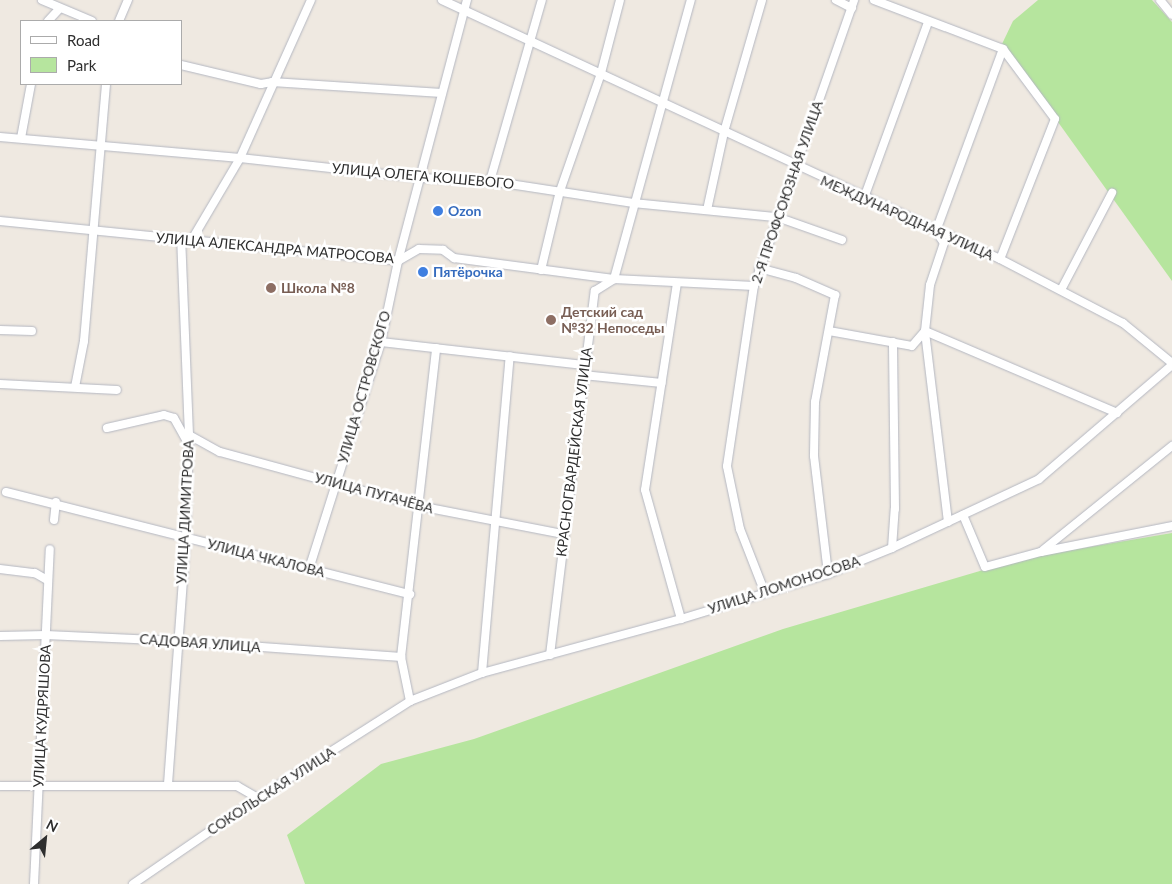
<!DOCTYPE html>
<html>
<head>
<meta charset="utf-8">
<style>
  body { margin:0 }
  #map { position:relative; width:1172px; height:884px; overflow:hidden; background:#efe9e1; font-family:Lato,sans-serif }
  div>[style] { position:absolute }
  .green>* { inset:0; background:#b6e59e }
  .roads { filter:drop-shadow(0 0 1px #b4b7c1) drop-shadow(0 0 1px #b4b7c1) }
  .minor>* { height:8px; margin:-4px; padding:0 4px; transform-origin:4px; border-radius:4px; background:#fff }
  .dots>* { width:14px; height:14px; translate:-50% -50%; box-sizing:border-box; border:2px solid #fff; border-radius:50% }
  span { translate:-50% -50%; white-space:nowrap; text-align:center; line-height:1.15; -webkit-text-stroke:5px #fff; paint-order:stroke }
  .street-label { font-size:14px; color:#2e2e2e }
  .shop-label { font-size:14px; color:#366cbe; font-weight:700 }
  .left { translate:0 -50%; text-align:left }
  .education-label { font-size:14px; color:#785e54; font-weight:700 }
  .legend { position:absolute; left:20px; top:20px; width:162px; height:65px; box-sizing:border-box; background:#fff; border:1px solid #ababab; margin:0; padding:6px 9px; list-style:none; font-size:15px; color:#2e2e2e }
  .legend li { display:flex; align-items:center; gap:10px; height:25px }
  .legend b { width:25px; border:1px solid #ababab }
  .north { position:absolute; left:20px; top:814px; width:50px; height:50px; -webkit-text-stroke:4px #fff; paint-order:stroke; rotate:28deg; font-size:14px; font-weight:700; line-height:20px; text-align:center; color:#2e2e2e }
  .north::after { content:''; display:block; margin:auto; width:18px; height:22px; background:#2e2e2e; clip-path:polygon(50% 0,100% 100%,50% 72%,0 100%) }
</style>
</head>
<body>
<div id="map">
  <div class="green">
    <div style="clip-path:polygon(1038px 0,1152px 0,1172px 22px,1172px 281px,1002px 44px,1013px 21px)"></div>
    <div style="clip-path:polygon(1172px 533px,1172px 884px,305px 884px,287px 835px,381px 764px,474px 739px,783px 629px,1024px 558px)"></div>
  </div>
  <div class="roads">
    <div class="minor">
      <div style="left:42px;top:0;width:54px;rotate:22.8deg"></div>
      <div style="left:442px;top:0;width:615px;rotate:24.9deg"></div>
      <div style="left:1000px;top:259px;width:139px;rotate:27.5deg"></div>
      <div style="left:1123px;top:323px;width:63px;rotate:39.2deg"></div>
      <div style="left:836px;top:0;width:18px;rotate:27deg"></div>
      <div style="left:874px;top:0;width:138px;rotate:20.8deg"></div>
      <div style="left:1003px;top:49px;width:87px;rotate:53.4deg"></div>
      <div style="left:1055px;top:119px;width:150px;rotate:111.4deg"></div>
      <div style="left:1160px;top:0;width:19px;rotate:51deg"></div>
      <div style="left:48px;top:21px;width:16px;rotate:-47deg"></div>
      <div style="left:119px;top:21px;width:23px;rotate:-67deg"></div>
      <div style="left:181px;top:65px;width:82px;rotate:13.4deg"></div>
      <div style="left:261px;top:84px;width:11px;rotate:-10deg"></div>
      <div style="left:272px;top:82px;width:170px;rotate:3.7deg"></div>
      <div style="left:0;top:137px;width:241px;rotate:5deg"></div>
      <div style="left:240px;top:158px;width:182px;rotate:6.3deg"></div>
      <div style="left:421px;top:178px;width:69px;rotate:2.5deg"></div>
      <div style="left:490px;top:181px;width:145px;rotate:8.7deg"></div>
      <div style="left:633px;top:203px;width:145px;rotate:5.6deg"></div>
      <div style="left:777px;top:217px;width:69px;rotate:19.5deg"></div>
      <div style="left:21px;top:138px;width:55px;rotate:-79.5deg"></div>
      <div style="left:490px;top:181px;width:188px;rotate:-74deg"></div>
      <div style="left:864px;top:198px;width:187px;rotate:-70deg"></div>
      <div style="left:707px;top:210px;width:80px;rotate:-77.7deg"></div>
      <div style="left:724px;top:132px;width:137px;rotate:-73.9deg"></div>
      <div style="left:0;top:221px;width:400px;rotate:5.7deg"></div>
      <div style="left:398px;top:261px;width:24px;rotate:-30deg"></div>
      <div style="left:419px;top:249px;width:24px;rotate:2deg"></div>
      <div style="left:443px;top:250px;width:14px;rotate:36deg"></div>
      <div style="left:454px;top:258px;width:161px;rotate:7.5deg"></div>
      <div style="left:614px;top:279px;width:140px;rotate:2.9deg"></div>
      <div style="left:191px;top:241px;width:96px;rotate:-59.4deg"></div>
      <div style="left:240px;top:158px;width:173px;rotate:-65.8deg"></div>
      <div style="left:759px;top:268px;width:38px;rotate:15deg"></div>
      <div style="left:796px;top:278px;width:43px;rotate:23.6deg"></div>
      <div style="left:835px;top:295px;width:109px;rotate:100.6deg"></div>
      <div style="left:815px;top:402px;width:54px;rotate:91.1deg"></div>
      <div style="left:814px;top:456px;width:119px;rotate:83.2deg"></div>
      <div style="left:541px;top:270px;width:81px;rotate:-76.5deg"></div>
      <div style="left:560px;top:191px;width:125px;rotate:-70.8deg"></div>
      <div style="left:601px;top:73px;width:75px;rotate:-75.4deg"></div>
      <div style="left:677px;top:283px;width:209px;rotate:98.8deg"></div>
      <div style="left:645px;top:490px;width:134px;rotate:74.4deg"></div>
      <div style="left:1061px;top:290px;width:110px;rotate:-62.3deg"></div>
      <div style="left:0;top:330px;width:32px;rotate:2deg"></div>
      <div style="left:829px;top:331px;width:84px;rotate:10.2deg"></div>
      <div style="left:912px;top:346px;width:20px;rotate:-49deg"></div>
      <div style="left:925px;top:331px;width:209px;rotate:23.1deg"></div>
      <div style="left:381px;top:342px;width:204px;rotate:6.5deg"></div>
      <div style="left:583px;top:375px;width:79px;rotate:5.8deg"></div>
      <div style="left:0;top:384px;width:117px;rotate:2.9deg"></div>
      <div style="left:75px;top:387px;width:47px;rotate:-78.9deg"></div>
      <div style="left:84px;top:341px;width:258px;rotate:-85.1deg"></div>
      <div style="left:107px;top:428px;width:58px;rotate:-12.8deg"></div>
      <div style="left:164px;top:415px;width:10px;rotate:17deg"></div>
      <div style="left:174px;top:418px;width:31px;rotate:61deg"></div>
      <div style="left:189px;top:435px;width:35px;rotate:29deg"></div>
      <div style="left:220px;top:452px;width:206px;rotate:15.2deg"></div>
      <div style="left:419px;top:506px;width:147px;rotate:11deg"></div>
      <div style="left:6px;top:492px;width:417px;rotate:14.2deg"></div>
      <div style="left:963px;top:515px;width:56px;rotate:67.1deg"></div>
      <div style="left:985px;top:567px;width:58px;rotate:-15deg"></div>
      <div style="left:1041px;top:552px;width:134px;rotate:-11.2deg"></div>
      <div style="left:54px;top:520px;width:18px;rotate:-84deg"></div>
      <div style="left:948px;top:522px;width:192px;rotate:-96.9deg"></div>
      <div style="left:925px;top:331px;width:46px;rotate:-83.8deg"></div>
      <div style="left:930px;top:285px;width:44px;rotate:-71.6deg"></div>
      <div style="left:944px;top:243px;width:14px;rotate:-124deg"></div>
      <div style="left:936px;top:231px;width:194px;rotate:-69.8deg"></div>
      <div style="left:892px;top:548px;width:39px;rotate:-86deg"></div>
      <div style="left:895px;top:509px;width:167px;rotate:-90.7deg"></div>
      <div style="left:1043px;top:550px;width:166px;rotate:-38.9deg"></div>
      <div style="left:0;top:569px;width:35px;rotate:7deg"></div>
      <div style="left:35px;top:573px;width:14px;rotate:30deg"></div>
      <div style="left:309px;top:569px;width:238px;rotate:-72.4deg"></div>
      <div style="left:381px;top:342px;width:83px;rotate:-78.1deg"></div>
      <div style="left:398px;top:261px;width:270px;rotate:-75.2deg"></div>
      <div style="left:765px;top:593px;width:69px;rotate:-111.3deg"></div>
      <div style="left:740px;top:529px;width:64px;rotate:-101.7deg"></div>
      <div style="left:727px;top:466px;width:182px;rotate:-81.5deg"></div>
      <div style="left:754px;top:286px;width:303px;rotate:-70.7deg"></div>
      <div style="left:0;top:636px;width:46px;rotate:-1.2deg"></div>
      <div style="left:46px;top:635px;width:132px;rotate:2.6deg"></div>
      <div style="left:178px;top:641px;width:224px;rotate:4.1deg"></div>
      <div style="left:550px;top:655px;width:367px;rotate:-83deg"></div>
      <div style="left:595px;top:291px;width:22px;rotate:-32deg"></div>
      <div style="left:614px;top:279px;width:289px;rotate:-74.6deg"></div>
      <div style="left:482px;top:673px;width:318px;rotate:-85deg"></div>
      <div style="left:410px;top:701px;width:45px;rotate:-101.6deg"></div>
      <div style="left:401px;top:657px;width:311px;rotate:-83.5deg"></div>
      <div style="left:168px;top:784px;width:247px;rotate:-85.8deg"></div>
      <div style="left:186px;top:538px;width:103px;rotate:-88.3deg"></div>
      <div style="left:189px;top:435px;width:195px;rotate:-92.3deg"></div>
      <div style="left:0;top:786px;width:237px"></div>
      <div style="left:237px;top:786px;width:24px;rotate:30deg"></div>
      <div style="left:34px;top:884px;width:335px;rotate:-87.3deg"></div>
      <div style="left:133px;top:884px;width:152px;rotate:-34.5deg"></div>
      <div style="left:258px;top:798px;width:180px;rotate:-32.5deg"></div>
      <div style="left:410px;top:701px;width:77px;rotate:-21.3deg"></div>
      <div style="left:482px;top:673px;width:206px;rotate:-15.2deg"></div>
      <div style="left:681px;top:619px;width:154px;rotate:-17deg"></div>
      <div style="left:828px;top:574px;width:69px;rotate:-22.1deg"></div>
      <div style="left:892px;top:548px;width:162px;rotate:-25.1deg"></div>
      <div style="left:1039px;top:479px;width:175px;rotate:-40.6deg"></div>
    </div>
  </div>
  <div class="dots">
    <div style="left:438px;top:211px;background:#3f7fe0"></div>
    <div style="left:423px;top:272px;background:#3f7fe0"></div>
    <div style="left:271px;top:288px;background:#8d6e63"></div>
    <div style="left:551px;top:320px;background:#8d6e63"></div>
  </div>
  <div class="street-label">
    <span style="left:423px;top:176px;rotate:5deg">УЛИЦА ОЛЕГА КОШЕВОГО</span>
    <span style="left:787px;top:192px;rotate:-71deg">2-Я ПРОФСОЮЗНАЯ УЛИЦА</span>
    <span style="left:907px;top:218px;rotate:24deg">МЕЖДУНАРОДНАЯ УЛИЦА</span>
    <span style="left:275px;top:248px;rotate:5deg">УЛИЦА АЛЕКСАНДРА МАТРОСОВА</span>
    <span style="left:364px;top:387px;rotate:-74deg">УЛИЦА ОСТРОВСКОГО</span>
    <span style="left:574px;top:452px;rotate:-83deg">КРАСНОГВАРДЕЙСКАЯ УЛИЦА</span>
    <span style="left:374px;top:493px;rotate:15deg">УЛИЦА ПУГАЧЁВА</span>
    <span style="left:185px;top:512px;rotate:-87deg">УЛИЦА ДИМИТРОВА</span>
    <span style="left:266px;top:558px;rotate:14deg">УЛИЦА ЧКАЛОВА</span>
    <span style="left:784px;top:585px;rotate:-18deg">УЛИЦА ЛОМОНОСОВА</span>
    <span style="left:200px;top:643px;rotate:4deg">САДОВАЯ УЛИЦА</span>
    <span style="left:42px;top:716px;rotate:-87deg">УЛИЦА КУДРЯШОВА</span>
    <span style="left:271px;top:791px;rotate:-33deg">СОКОЛЬСКАЯ УЛИЦА</span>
  </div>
  <div class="shop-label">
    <span class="left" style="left:448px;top:211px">Ozon</span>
    <span class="left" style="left:433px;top:272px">Пятёрочка</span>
  </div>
  <div class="education-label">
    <span class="left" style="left:281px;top:288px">Школа №8</span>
    <span class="left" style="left:561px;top:320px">Детский сад<br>№32 Непоседы</span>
  </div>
  <ul class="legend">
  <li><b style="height:6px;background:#fff"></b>Road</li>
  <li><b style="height:14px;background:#b6e59e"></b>Park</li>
  </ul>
  <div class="north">N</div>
</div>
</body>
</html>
